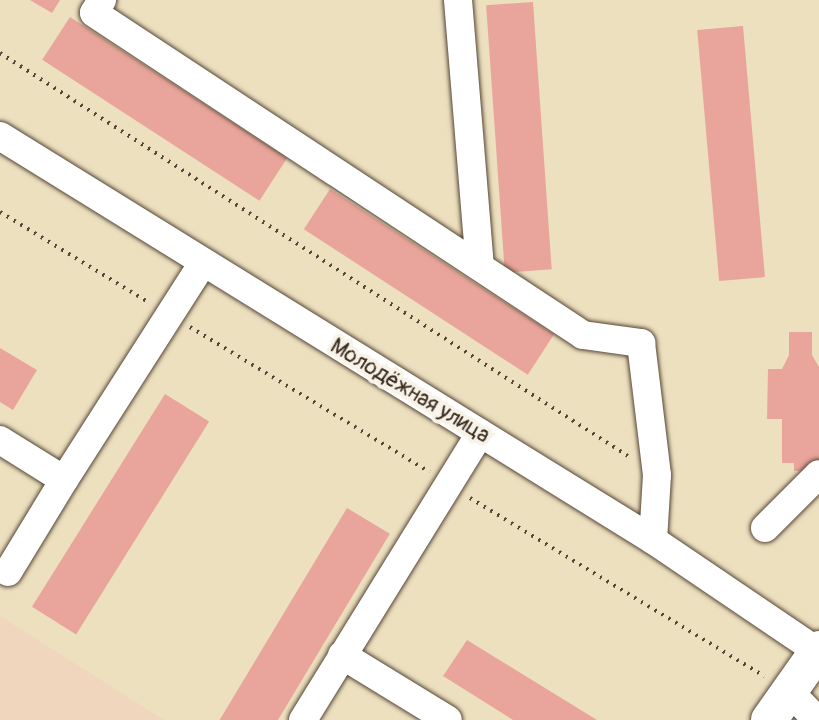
<!DOCTYPE html>
<html>
<head>
<meta charset="utf-8">
<style>
  body { margin:0 }
  #map { position:relative; width:819px; height:720px; overflow:hidden; background:#ece0bf; font-family:Pangolin,sans-serif }
  div>[style] { position:absolute }
  .built>* { inset:0; background:#f0d6bc }
  .building>* { inset:0; background:#e9a59b; transform-origin:0 0 }
  .path>* { height:4px; margin-top:-2px; transform-origin:0; background:repeating-linear-gradient(90deg,#564536 0 2px,transparent 0 8px) }
  .roads { filter:drop-shadow(0 0 2px #564536) drop-shadow(0 0 2px #564536) }
  .minor>* { height:28px; margin:-14px; padding:0 14px; transform-origin:14px; border-radius:14px; background:#fff }
  .major>* { height:36px; margin:-18px; padding:0 18px; transform-origin:18px; border-radius:18px; background:#fff }
  span { translate:-50% -50%; white-space:nowrap; text-align:center; line-height:1.15; -webkit-text-stroke:8px #f7f3e8; paint-order:stroke }
  .street-label { font-size:22px; color:#3b2a1e }
</style>
</head>
<body>
<div id="map">
  <div class="built">
    <div style="clip-path:polygon(0 616px,164px 720px,0 720px)"></div>
  </div>
  <div class="building">
    <div style="clip-path:polygon(30px 0,60px 0,52px 13px)"></div>
    <div style="left:533px;top:2px;width:268px;height:47px;rotate:86deg"></div>
    <div style="left:70px;top:17px;width:259px;height:51px;rotate:33deg"></div>
    <div style="left:743px;top:26px;width:252px;height:46px;rotate:85deg"></div>
    <div style="left:330px;top:189px;width:267px;height:48px;rotate:33deg"></div>
    <div style="clip-path:polygon(789px 332px,812px 332px,812px 355px,819px 367px,819px 463px,808px 463px,808px 471px,794px 471px,794px 463px,782px 463px,782px 419px,767px 419px,768px 369px,782px 369px,789px 355px)"></div>
    <div style="clip-path:polygon(0 348px,37px 370px,13px 410px,0 402px)"></div>
    <div style="left:165px;top:394px;width:52px;height:251px;rotate:32deg"></div>
    <div style="left:347px;top:508px;width:50px;height:250px;rotate:31deg"></div>
    <div style="clip-path:polygon(467px 640px,597px 720px,513px 720px,443px 676px)"></div>
  </div>
  <div class="path">
    <div style="left:0;top:53px;width:746px;rotate:32.69deg"></div>
    <div style="left:0;top:212px;width:173px;rotate:31.3deg"></div>
    <div style="left:190px;top:327px;width:280px;rotate:31.2deg"></div>
    <div style="left:470px;top:498px;width:344px;rotate:31.2deg"></div>
  </div>
  <div class="roads">
    <div class="minor">
      <div style="left:102px;top:0;width:15px;rotate:122deg"></div>
      <div style="left:94px;top:13px;width:585px;rotate:33.36deg"></div>
      <div style="left:583px;top:335px;width:59px;rotate:7.9deg"></div>
      <div style="left:641px;top:343px;width:133px;rotate:83.1deg"></div>
      <div style="left:657px;top:475px;width:65px;rotate:93.5deg"></div>
      <div style="left:458px;top:0;width:266px;rotate:85.3deg"></div>
      <div style="left:0;top:136px;width:768px;rotate:31.74deg"></div>
      <div style="left:653px;top:540px;width:198px;rotate:34.1deg"></div>
      <div style="left:0;top:440px;width:75px;rotate:32deg"></div>
      <div style="left:64px;top:480px;width:256px;rotate:-57.4deg"></div>
      <div style="left:765px;top:528px;width:76px;rotate:-45deg"></div>
      <div style="left:8px;top:572px;width:108px;rotate:-58.7deg"></div>
      <div style="left:342px;top:655px;width:124px;rotate:31.5deg"></div>
      <div style="left:789px;top:691px;width:40px;rotate:46deg"></div>
      <div style="left:303px;top:720px;width:337px;rotate:-58.3deg"></div>
    </div>
    <div class="major">
      <div style="left:769px;top:720px;width:87px;rotate:-54.8deg"></div>
    </div>
  </div>
  <div class="street-label">
    <span style="left:410px;top:391px;rotate:31deg">Молодёжная улица</span>
  </div>
</div>
</body>
</html>
